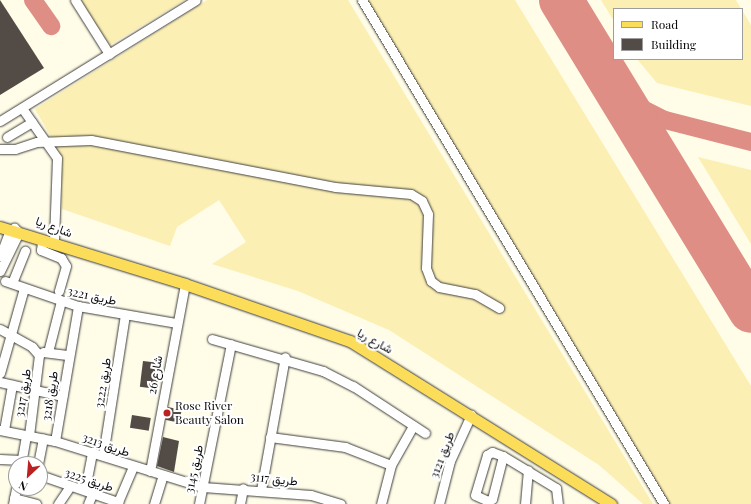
<!DOCTYPE html>
<html>
<head>
<meta charset="utf-8">
<style>
  body { margin:0 }
  #map { position:relative; width:751px; height:504px; overflow:hidden; background:#fffce7; font-family:"Playfair Display",Vazirmatn,serif }
  div>[style] { position:absolute }
  .sand>* { inset:0; background:#fcefb3 }
  .taxiway>* { height:18px; margin:-9px; padding:0 9px; transform-origin:9px; border-radius:9px; background:#de8e84 }
  .runway>* { height:44px; margin:-22px; padding:0 22px; transform-origin:22px; border-radius:22px; background:#de8e84 }
  .building>* { inset:0; background:#534c46; transform-origin:0 0 }
  .roads { filter:drop-shadow(0 0 1px #3d3d3d) drop-shadow(0 0 1px #3d3d3d) }
  .minor>* { height:9px; margin:-4.5px; padding:0 4.5px; transform-origin:4.5px; border-radius:4.5px; background:#fff }
  .major>* { height:11px; margin:-5.5px; padding:0 5.5px; transform-origin:5.5px; border-radius:5.5px; background:#fcdd5a }
  .dots>* { width:11px; height:11px; translate:-50% -50%; box-sizing:border-box; border:2px solid #fff; border-radius:50% }
  span { translate:-50% -50%; white-space:nowrap; text-align:center; line-height:1.15; -webkit-text-stroke:4px #fff; paint-order:stroke }
  .street-label { font-size:12px; color:#0a0a0a }
  .poi-label { font-size:12px; color:#0a0a0a }
  .left { translate:0 -50%; text-align:left }
  .legend { position:absolute; left:613px; top:8px; width:130px; height:52px; box-sizing:border-box; background:#fff; border:1px solid #9d9d9d; margin:0; padding:5px 7px; list-style:none; font-size:12px; color:#0a0a0a }
  .legend li { display:flex; align-items:center; gap:8px; height:20px }
  .legend b { width:20px; border:1px solid #9d9d9d }
  .north { position:absolute; left:8px; top:456px; width:40px; height:40px; box-sizing:border-box; background:#fff; border:1px solid #9d9d9d; border-radius:50%; rotate:206deg; font-size:11px; font-weight:700; line-height:16px; text-align:center; color:#0a0a0a }
  .north::after { content:''; display:block; margin:auto; width:14px; height:18px; background:#bc2121; clip-path:polygon(50% 0,100% 100%,50% 72%,0 100%) }
</style>
</head>
<body>
<div id="map">
  <div class="sand">
    <div style="clip-path:polygon(78px 0,185px 0,110px 45px)"></div>
    <div style="clip-path:polygon(207px 0,348px 0,653px 504px,643px 504px,599px 465px,389px 330px,298px 291px,212px 264px,246px 242px,219px 200px,177px 227px,170px 246px,62px 209px,61px 155px,35px 109px)"></div>
    <div style="clip-path:polygon(365px 0,515px 0,751px 386px,751px 504px,668px 504px)"></div>
    <div style="clip-path:polygon(601px 0,736px 0,741px 9px,614px 9px,614px 21px)"></div>
    <div style="clip-path:polygon(742px 10px,751px 25px,751px 106px,657px 83px,637px 59px,742px 59px)"></div>
    <div style="clip-path:polygon(698px 157px,751px 170px,751px 244px)"></div>
  </div>
  <div class="taxiway">
    <div style="left:33px;top:0;width:32px;rotate:55deg"></div>
    <div style="left:612px;top:84px;width:33px;rotate:41deg"></div>
    <div style="left:637px;top:106px;width:31px;rotate:27deg"></div>
    <div style="left:665px;top:120px;width:89px;rotate:14.3deg"></div>
  </div>
  <div class="runway">
    <div style="left:561px;top:0;width:364px;rotate:58.6deg"></div>
  </div>
  <div class="building">
    <div style="clip-path:polygon(0 0,44px 68px,0 95px)"></div>
    <div style="left:143px;top:361px;width:17px;height:26px;rotate:7deg"></div>
    <div style="left:168px;top:407px;width:14px;height:13px;rotate:12deg"></div>
    <div style="left:132px;top:415px;width:19px;height:13px;rotate:9deg"></div>
    <div style="clip-path:polygon(163px 437px,179px 441px,174px 472px,157px 466px)"></div>
  </div>
  <div class="roads">
    <div class="minor">
      <div style="left:75px;top:0;width:64px;rotate:57.8deg"></div>
      <div style="left:362px;top:0;width:588px;rotate:59.07deg"></div>
      <div style="left:22px;top:108px;width:61px;rotate:55deg"></div>
      <div style="left:57px;top:158px;width:82px;rotate:92.1deg"></div>
      <div style="left:0;top:121px;width:230px;rotate:-31.7deg"></div>
      <div style="left:7px;top:137px;width:29px;rotate:-31deg"></div>
      <div style="left:0;top:149px;width:15px"></div>
      <div style="left:15px;top:149px;width:23px;rotate:-18deg"></div>
      <div style="left:37px;top:142px;width:54px;rotate:-2.1deg"></div>
      <div style="left:91px;top:140px;width:248px;rotate:10.9deg"></div>
      <div style="left:335px;top:187px;width:76px;rotate:5.3deg"></div>
      <div style="left:411px;top:194px;width:13px;rotate:32deg"></div>
      <div style="left:422px;top:201px;width:14px;rotate:65deg"></div>
      <div style="left:428px;top:214px;width:54px;rotate:92.1deg"></div>
      <div style="left:426px;top:268px;width:14px;rotate:69deg"></div>
      <div style="left:431px;top:281px;width:10px;rotate:37deg"></div>
      <div style="left:439px;top:287px;width:37px;rotate:11deg"></div>
      <div style="left:475px;top:294px;width:28px;rotate:30deg"></div>
      <div style="left:42px;top:242px;width:8px;rotate:97deg"></div>
      <div style="left:41px;top:250px;width:22px;rotate:22deg"></div>
      <div style="left:61px;top:258px;width:9px;rotate:58deg"></div>
      <div style="left:66px;top:266px;width:26px;rotate:106deg"></div>
      <div style="left:0;top:256px;width:22px;rotate:-69deg"></div>
      <div style="left:8px;top:235px;width:10px;rotate:-29deg"></div>
      <div style="left:0;top:271px;width:39px;rotate:-64deg"></div>
      <div style="left:17px;top:236px;width:9px;rotate:-108deg"></div>
      <div style="left:5px;top:281px;width:77px;rotate:18.9deg"></div>
      <div style="left:78px;top:306px;width:99px;rotate:9.8deg"></div>
      <div style="left:12px;top:283px;width:35px;rotate:-68deg"></div>
      <div style="left:0;top:329px;width:37px;rotate:29deg"></div>
      <div style="left:32px;top:347px;width:11px;rotate:49deg"></div>
      <div style="left:39px;top:355px;width:81px;rotate:97.1deg"></div>
      <div style="left:212px;top:339px;width:116px;rotate:16.1deg"></div>
      <div style="left:323px;top:371px;width:34px;rotate:27deg"></div>
      <div style="left:353px;top:386px;width:86px;rotate:33.1deg"></div>
      <div style="left:43px;top:352px;width:26px;rotate:7deg"></div>
      <div style="left:48px;top:352px;width:53px;rotate:-75.7deg"></div>
      <div style="left:0;top:373px;width:88px;rotate:-74.2deg"></div>
      <div style="left:0;top:382px;width:64px;rotate:12.7deg"></div>
      <div style="left:0;top:430px;width:56px;rotate:11.3deg"></div>
      <div style="left:55px;top:441px;width:155px;rotate:17.3deg"></div>
      <div style="left:203px;top:487px;width:108px;rotate:4.2deg"></div>
      <div style="left:311px;top:495px;width:31px;rotate:17deg"></div>
      <div style="left:4px;top:430px;width:46px;rotate:-79.9deg"></div>
      <div style="left:270px;top:437px;width:76px;rotate:7.6deg"></div>
      <div style="left:345px;top:447px;width:49px;rotate:21.4deg"></div>
      <div style="left:55px;top:441px;width:137px;rotate:-80.3deg"></div>
      <div style="left:492px;top:452px;width:12px;rotate:20deg"></div>
      <div style="left:503px;top:456px;width:44px;rotate:104.3deg"></div>
      <div style="left:492px;top:499px;width:4px;rotate:153deg"></div>
      <div style="left:488px;top:501px;width:14px;rotate:-155deg"></div>
      <div style="left:475px;top:495px;width:42px;rotate:-73.3deg"></div>
      <div style="left:487px;top:455px;width:6px;rotate:-31deg"></div>
      <div style="left:103px;top:455px;width:142px;rotate:-81.1deg"></div>
      <div style="left:503px;top:456px;width:62px;rotate:31.1deg"></div>
      <div style="left:556px;top:488px;width:16px;rotate:83deg"></div>
      <div style="left:0;top:459px;width:21px;rotate:3deg"></div>
      <div style="left:21px;top:464px;width:29px;rotate:-80deg"></div>
      <div style="left:38px;top:464px;width:26px;rotate:-79deg"></div>
      <div style="left:150px;top:471px;width:190px;rotate:-79.4deg"></div>
      <div style="left:40px;top:475px;width:83px;rotate:19.1deg"></div>
      <div style="left:118px;top:502px;width:38px;rotate:-67deg"></div>
      <div style="left:85px;top:489px;width:38px;rotate:-79deg"></div>
      <div style="left:261px;top:490px;width:135px;rotate:-79.8deg"></div>
      <div style="left:14px;top:498px;width:23px;rotate:15deg"></div>
      <div style="left:13px;top:504px;width:16px;rotate:-79deg"></div>
      <div style="left:58px;top:504px;width:22px;rotate:-56deg"></div>
      <div style="left:88px;top:504px;width:13px;rotate:-67deg"></div>
      <div style="left:154px;top:504px;width:30px;rotate:-73deg"></div>
      <div style="left:199px;top:504px;width:163px;rotate:-78.7deg"></div>
      <div style="left:240px;top:504px;width:16px;rotate:-79deg"></div>
      <div style="left:381px;top:504px;width:40px;rotate:-75.6deg"></div>
      <div style="left:391px;top:465px;width:45px;rotate:-60.6deg"></div>
      <div style="left:439px;top:504px;width:44px;rotate:-75.7deg"></div>
      <div style="left:450px;top:461px;width:51px;rotate:-65.5deg"></div>
      <div style="left:525px;top:504px;width:34px;rotate:-85deg"></div>
    </div>
    <div class="major">
      <div style="left:0;top:227px;width:194px;rotate:17.1deg"></div>
      <div style="left:185px;top:284px;width:175px;rotate:19.1deg"></div>
      <div style="left:350px;top:341px;width:308px;rotate:32deg"></div>
    </div>
  </div>
  <div class="dots">
    <div style="left:167px;top:413px;background:#bc2121"></div>
  </div>
  <div class="street-label">
    <span style="left:54px;top:227px;rotate:20deg">شارع ريا</span>
    <span style="left:92px;top:296px;rotate:12deg">طريق 3221</span>
    <span style="left:375px;top:341px;rotate:29deg">شارع ريا</span>
    <span style="left:155px;top:375px;rotate:-80deg">شارع 26</span>
    <span style="left:103px;top:383px;rotate:-81deg">طريق 3222</span>
    <span style="left:23px;top:393px;rotate:-81deg">طريق 3217</span>
    <span style="left:50px;top:396px;rotate:-81deg">طريق 3218</span>
    <span style="left:106px;top:445px;rotate:19deg">طريق 3213</span>
    <span style="left:442px;top:455px;rotate:-69deg">طريق 3121</span>
    <span style="left:194px;top:469px;rotate:-78deg">طريق 3145</span>
    <span style="left:274px;top:479px;rotate:6deg">طريق 3117</span>
    <span style="left:89px;top:480px;rotate:18deg">طريق 3225</span>
  </div>
  <div class="poi-label">
    <span class="left" style="left:175px;top:413px">Rose River<br>Beauty Salon</span>
  </div>
  <ul class="legend">
  <li><b style="height:5px;background:#fcdd5a"></b>Road</li>
  <li><b style="height:11px;background:#534c46"></b>Building</li>
  </ul>
  <div class="north">N</div>
</div>
</body>
</html>
